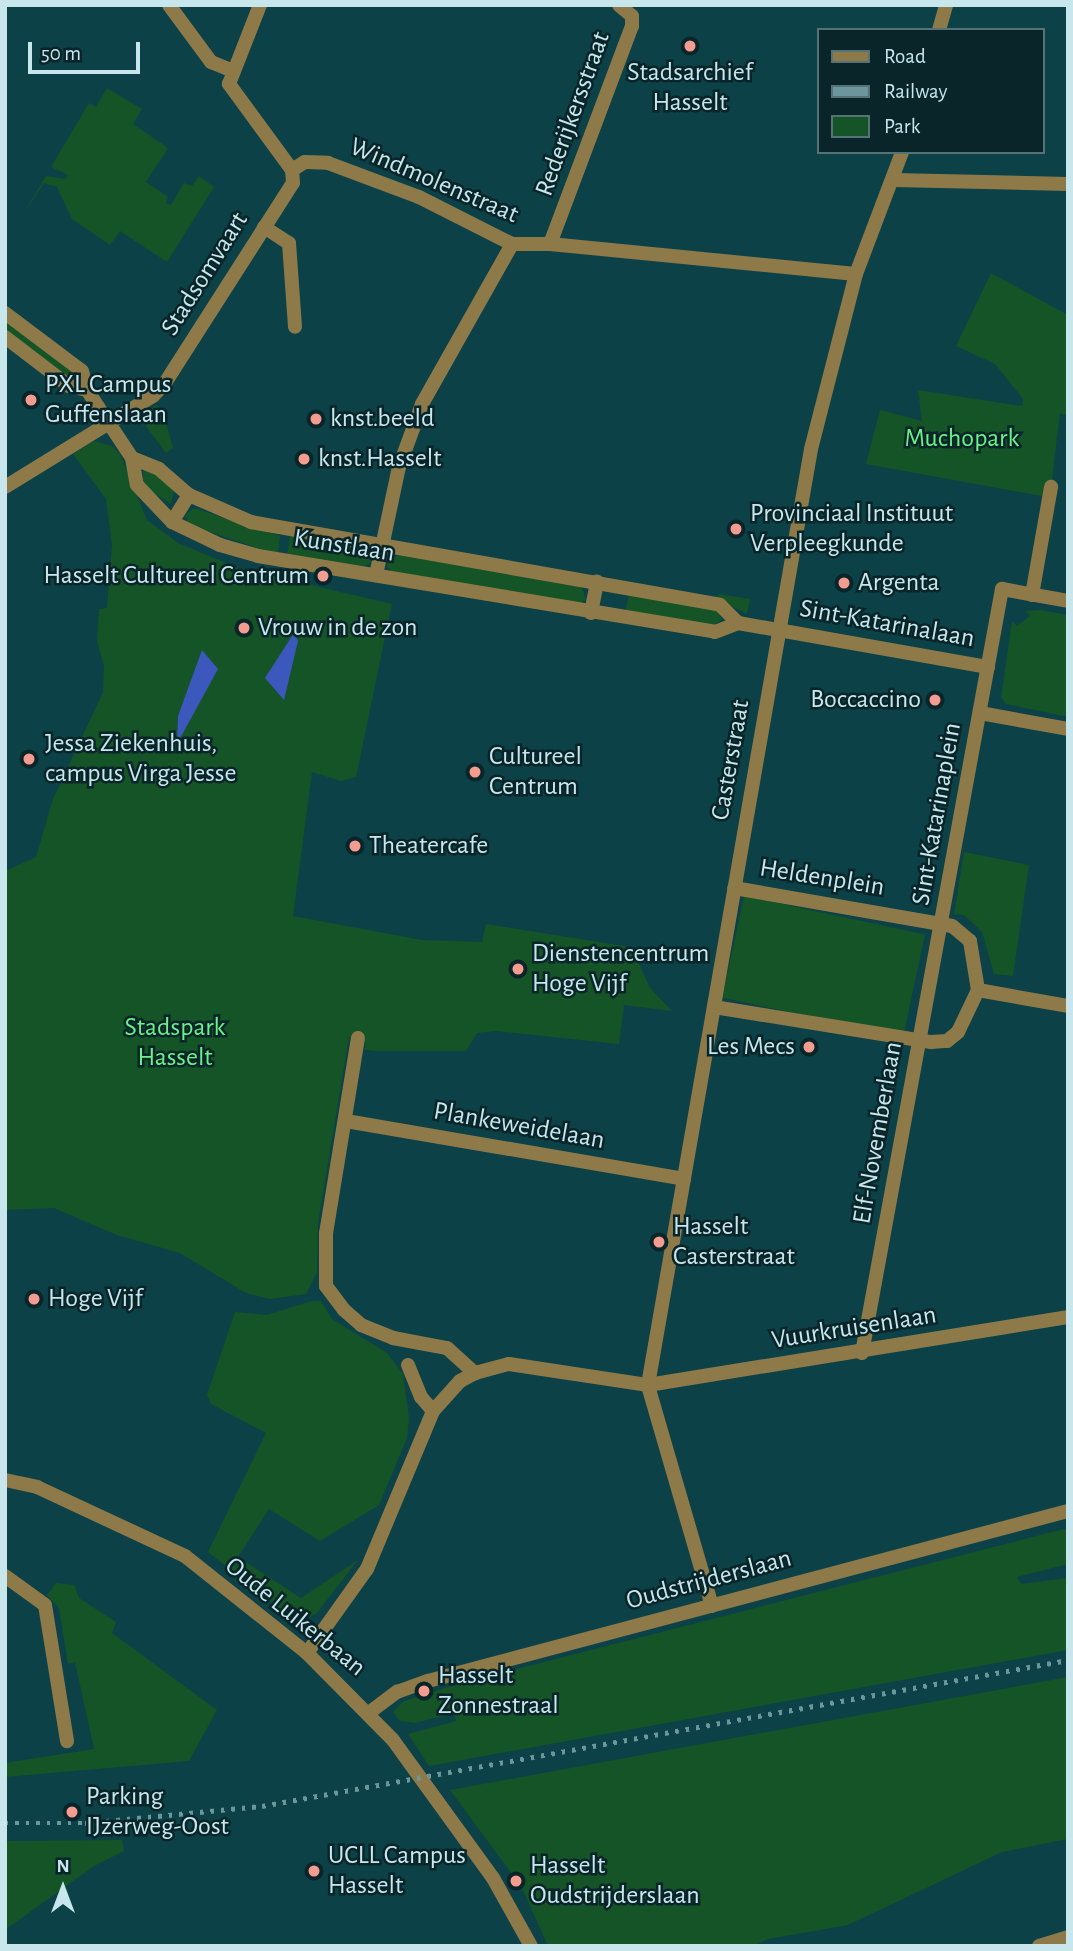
<!DOCTYPE html>
<html>
<head>
<meta charset="utf-8">
<style>
  body { margin:0 }
  #map { position:relative; width:1073px; height:1951px; overflow:hidden; background:#0c4148; font-family:"Alegreya Sans",sans-serif }
  div>[style] { position:absolute }
  .green>* { inset:0; background:#155426; transform-origin:0 0 }
  .water>* { inset:0; background:#3c58bd }
  .minor>* { height:14px; margin:-7px; padding:0 7px; transform-origin:7px; border-radius:7px; background:#8e7a48 }
  .rail>* { height:4.5px; margin-top:-2.25px; transform-origin:0; background:repeating-linear-gradient(90deg,#6c969c 0 3.5px,transparent 0 10.5px) }
  .dots>* { width:19px; height:19px; translate:-50% -50%; box-sizing:border-box; border:4px solid #092529; border-radius:50% }
  span { translate:-50% -50%; white-space:nowrap; text-align:center; line-height:1.15; -webkit-text-stroke:5px #092529; paint-order:stroke }
  .poi-label { font-size:26px; color:#c7e7ec }
  .left { translate:0 -50%; text-align:left }
  .right { translate:-100% -50%; text-align:right }
  .street-label { font-size:26px; color:#c7e7ec }
  .park-label { font-size:26px; color:#69f387 }
  .frame { position:absolute; inset:0; border:7px solid #c7e7ec; pointer-events:none }
  .legend { position:absolute; left:817px; top:28px; width:228px; height:126px; box-sizing:border-box; background:#092529; border:2px solid #557377; margin:0; padding:9px 12px; list-style:none; font-size:21px; color:#c7e7ec }
  .legend li { display:flex; align-items:center; gap:14px; height:35px }
  .legend b { width:35px; border:2px solid #557377 }
  .north { position:absolute; left:28px; top:1853px; width:70px; height:70px; -webkit-text-stroke:5px #092529; paint-order:stroke; rotate:0deg; font-size:19px; font-weight:700; line-height:28px; text-align:center; color:#c7e7ec }
  .north::after { content:''; display:block; margin:auto; width:24px; height:32px; background:#c7e7ec; clip-path:polygon(50% 0,100% 100%,50% 72%,0 100%) }
  .scale { position:absolute; left:28px; top:42px; width:112px; height:32px; box-sizing:border-box; border:4px solid #c7e7ec; border-top:0; padding-left:9px; font-size:21px; line-height:24px; white-space:nowrap; color:#c7e7ec; -webkit-text-stroke:5px #092529; paint-order:stroke }
</style>
</head>
<body>
<div id="map">
  <div class="green">
    <div style="clip-path:polygon(107px 88px,142px 109px,133px 124px,168px 148px,146px 182px,168px 197px,166px 203px,171px 205px,184px 183px,192px 186px,199px 176px,214px 187px,167px 262px,120px 231px,110px 245px,72px 219px,57px 187px,44px 183px,23px 215px,46px 176px,66px 179px,68px 175px,51px 167px,89px 103px,96px 107px)"></div>
    <div style="clip-path:polygon(991px 273px,1068px 315px,1068px 416px,1060px 413px,1051px 487px,1042px 496px,866px 464px,880px 410px,922px 421px,918px 390px,1022px 406px,1023px 399px,995px 364px,956px 346px)"></div>
    <div style="clip-path:polygon(5px 320px,62px 360px,79px 378px,73px 381px,5px 330px)"></div>
    <div style="clip-path:polygon(156px 405px,162px 408px,173px 448px,166px 453px,145px 425px,143px 415px)"></div>
    <div style="clip-path:polygon(94px 441px,112px 446px,120px 454px,147px 520px,178px 543px,238px 568px,392px 604px,356px 777px,341px 781px,312px 772px,293px 916px,422px 940px,482px 942px,486px 924px,624px 946px,632px 949px,650px 988px,672px 1011px,624px 1005px,619px 1044px,496px 1031px,477px 1033px,466px 1051px,377px 1051px,365px 1050px,365px 1038px,349px 1037px,318px 1223px,317px 1272px,306px 1294px,270px 1299px,246px 1293px,180px 1253px,117px 1235px,54px 1208px,5px 1210px,5px 871px,36px 857px,53px 799px,103px 692px,104px 666px,97px 641px,99px 609px,107px 608px,112px 545px,106px 499px,73px 454px)"></div>
    <div style="clip-path:polygon(143px 471px,155px 472px,174px 491px,171px 504px,143px 486px)"></div>
    <div style="clip-path:polygon(194px 508px,280px 536px,278px 555px,189px 525px,185px 515px)"></div>
    <div style="clip-path:polygon(290px 536px,364px 549px,371px 563px,360px 568px,287px 556px)"></div>
    <div style="clip-path:polygon(397px 555px,581px 586px,586px 599px,578px 605px,394px 574px,386px 566px)"></div>
    <div style="clip-path:polygon(629px 594px,716px 609px,722px 620px,713px 625px,625px 612px)"></div>
    <div style="clip-path:polygon(719px 594px,750px 599px,747px 614px,717px 599px)"></div>
    <div style="clip-path:polygon(1040px 610px,1068px 615px,1068px 717px,1006px 704px,1001px 697px,1012px 621px,1017px 626px,1030px 616px,1026px 611px)"></div>
    <div style="clip-path:polygon(964px 852px,1029px 865px,1013px 976px,994px 974px,982px 932px,964px 915px,954px 914px)"></div>
    <div style="left:744px;top:896px;width:185px;height:104px;rotate:12deg"></div>
    <div style="clip-path:polygon(312px 1301px,321px 1301px,332px 1319px,387px 1353px,403px 1374px,409px 1418px,407px 1438px,379px 1505px,320px 1541px,269px 1509px,238px 1557px,301px 1598px,358px 1560px,316px 1614px,295px 1621px,208px 1552px,266px 1433px,211px 1404px,207px 1395px,235px 1312px,267px 1315px)"></div>
    <div style="clip-path:polygon(1068px 1528px,1068px 1564px,1017px 1577px,1021px 1584px,1068px 1578px,1068px 1650px,429px 1766px,408px 1734px,456px 1721px,454px 1713px,415px 1723px,400px 1721px,393px 1712px,404px 1701px,454px 1685px)"></div>
    <div style="clip-path:polygon(56px 1583px,74px 1585px,79px 1598px,116px 1622px,112px 1633px,217px 1710px,189px 1761px,5px 1777px,5px 1763px,94px 1749px,75px 1662px,68px 1664px,59px 1608px,47px 1595px)"></div>
    <div style="clip-path:polygon(1068px 1677px,1068px 1839px,1002px 1852px,848px 1925px,768px 1939px,753px 1946px,548px 1946px,521px 1886px,450px 1790px)"></div>
    <div style="clip-path:polygon(122px 1840px,124px 1851px,94px 1866px,5px 1930px,5px 1841px)"></div>
  </div>
  <div class="water">
    <div style="clip-path:polygon(294px 633px,298px 641px,284px 700px,265px 678px)"></div>
    <div style="clip-path:polygon(202px 650px,218px 669px,177px 744px,178px 716px)"></div>
  </div>
  <div class="minor">
    <div style="left:169px;top:5px;width:71px;rotate:53.6deg"></div>
    <div style="left:211px;top:62px;width:22px;rotate:22deg"></div>
    <div style="left:939px;top:30px;width:26px;rotate:-74deg"></div>
    <div style="left:292px;top:170px;width:15px;rotate:-32deg"></div>
    <div style="left:305px;top:162px;width:23px;rotate:2deg"></div>
    <div style="left:328px;top:163px;width:97px;rotate:20.5deg"></div>
    <div style="left:419px;top:197px;width:104px;rotate:26.8deg"></div>
    <div style="left:512px;top:244px;width:38px"></div>
    <div style="left:550px;top:244px;width:307px;rotate:5.6deg"></div>
    <div style="left:894px;top:180px;width:174px;rotate:1.3deg"></div>
    <div style="left:264px;top:227px;width:30px;rotate:33deg"></div>
    <div style="left:289px;top:243px;width:84px;rotate:85.9deg"></div>
    <div style="left:550px;top:244px;width:233px;rotate:-69.4deg"></div>
    <div style="left:632px;top:26px;width:10px;rotate:-90deg"></div>
    <div style="left:632px;top:16px;width:17px;rotate:-140deg"></div>
    <div style="left:5px;top:313px;width:96px;rotate:37deg"></div>
    <div style="left:82px;top:371px;width:20px;rotate:75deg"></div>
    <div style="left:87px;top:390px;width:82px;rotate:56.5deg"></div>
    <div style="left:132px;top:458px;width:27px;rotate:80deg"></div>
    <div style="left:137px;top:485px;width:51px;rotate:46.6deg"></div>
    <div style="left:172px;top:522px;width:53px;rotate:25.6deg"></div>
    <div style="left:220px;top:545px;width:40px;rotate:16deg"></div>
    <div style="left:258px;top:556px;width:463px;rotate:9.4deg"></div>
    <div style="left:715px;top:632px;width:25px;rotate:-21deg"></div>
    <div style="left:738px;top:623px;width:254px;rotate:10deg"></div>
    <div style="left:5px;top:337px;width:81px;rotate:37.4deg"></div>
    <div style="left:69px;top:386px;width:18px;rotate:13deg"></div>
    <div style="left:132px;top:458px;width:29px;rotate:22deg"></div>
    <div style="left:159px;top:469px;width:40px;rotate:41deg"></div>
    <div style="left:189px;top:495px;width:68px;rotate:23.5deg"></div>
    <div style="left:251px;top:522px;width:476px;rotate:10deg"></div>
    <div style="left:720px;top:605px;width:25px;rotate:45deg"></div>
    <div style="left:5px;top:487px;width:174px;rotate:-31.6deg"></div>
    <div style="left:153px;top:396px;width:18px;rotate:-47deg"></div>
    <div style="left:165px;top:383px;width:237px;rotate:-57.4deg"></div>
    <div style="left:293px;top:183px;width:13px;rotate:-94deg"></div>
    <div style="left:292px;top:170px;width:107px;rotate:-126.2deg"></div>
    <div style="left:229px;top:84px;width:85px;rotate:-68.6deg"></div>
    <div style="left:172px;top:522px;width:32px;rotate:-58deg"></div>
    <div style="left:376px;top:575px;width:110px;rotate:-78deg"></div>
    <div style="left:399px;top:467px;width:67px;rotate:-69.9deg"></div>
    <div style="left:422px;top:404px;width:184px;rotate:-60.6deg"></div>
    <div style="left:1032px;top:595px;width:110px;rotate:-80deg"></div>
    <div style="left:591px;top:613px;width:32px;rotate:-79deg"></div>
    <div style="left:980px;top:713px;width:89px;rotate:10.3deg"></div>
    <div style="left:978px;top:990px;width:91px;rotate:10.1deg"></div>
    <div style="left:714px;top:1007px;width:220px;rotate:9.2deg"></div>
    <div style="left:931px;top:1042px;width:16px;rotate:-4deg"></div>
    <div style="left:947px;top:1041px;width:14px;rotate:-39deg"></div>
    <div style="left:958px;top:1032px;width:47px;rotate:-64.5deg"></div>
    <div style="left:978px;top:990px;width:50px;rotate:-99.3deg"></div>
    <div style="left:970px;top:941px;width:23px;rotate:-140deg"></div>
    <div style="left:952px;top:926px;width:221px;rotate:-170.1deg"></div>
    <div style="left:358px;top:1038px;width:198px;rotate:99.3deg"></div>
    <div style="left:326px;top:1233px;width:53px;rotate:90deg"></div>
    <div style="left:326px;top:1286px;width:30px;rotate:53deg"></div>
    <div style="left:344px;top:1310px;width:23px;rotate:41deg"></div>
    <div style="left:361px;top:1325px;width:35px;rotate:22deg"></div>
    <div style="left:393px;top:1338px;width:55px;rotate:10.5deg"></div>
    <div style="left:447px;top:1348px;width:38px;rotate:42deg"></div>
    <div style="left:346px;top:1121px;width:343px;rotate:9.7deg"></div>
    <div style="left:862px;top:1353px;width:777px;rotate:-79.62deg"></div>
    <div style="left:1002px;top:589px;width:67px;rotate:10.3deg"></div>
    <div style="left:408px;top:1365px;width:35px;rotate:68deg"></div>
    <div style="left:421px;top:1397px;width:18px;rotate:49deg"></div>
    <div style="left:5px;top:1480px;width:33px;rotate:12deg"></div>
    <div style="left:37px;top:1487px;width:163px;rotate:25deg"></div>
    <div style="left:185px;top:1556px;width:156px;rotate:38.5deg"></div>
    <div style="left:307px;top:1653px;width:122px;rotate:45.3deg"></div>
    <div style="left:393px;top:1740px;width:170px;rotate:54.1deg"></div>
    <div style="left:493px;top:1878px;width:78px;rotate:60.8deg"></div>
    <div style="left:5px;top:1576px;width:49px;rotate:35.9deg"></div>
    <div style="left:45px;top:1605px;width:138px;rotate:80.8deg"></div>
    <div style="left:712px;top:1606px;width:230px;rotate:-106.2deg"></div>
    <div style="left:648px;top:1385px;width:950px;rotate:-80.12deg"></div>
    <div style="left:811px;top:449px;width:181px;rotate:-75.6deg"></div>
    <div style="left:856px;top:274px;width:130px;rotate:-69.3deg"></div>
    <div style="left:307px;top:1653px;width:103px;rotate:-54.5deg"></div>
    <div style="left:367px;top:1569px;width:171px;rotate:-67.3deg"></div>
    <div style="left:433px;top:1411px;width:40px;rotate:-48deg"></div>
    <div style="left:460px;top:1381px;width:17px;rotate:-28deg"></div>
    <div style="left:475px;top:1373px;width:35px;rotate:-15deg"></div>
    <div style="left:509px;top:1364px;width:141px;rotate:8.6deg"></div>
    <div style="left:648px;top:1385px;width:425px;rotate:-9.2deg"></div>
    <div style="left:370px;top:1712px;width:34px;rotate:-37deg"></div>
    <div style="left:397px;top:1692px;width:33px;rotate:-20deg"></div>
    <div style="left:428px;top:1681px;width:662px;rotate:-14.88deg"></div>
    <div style="left:1039px;top:1946px;width:30px;rotate:-17deg"></div>
  </div>
  <div class="rail">
    <div style="left:5px;top:1823px;width:80px"></div>
    <div style="left:85px;top:1823px;width:178px;rotate:-5.5deg"></div>
    <div style="left:262px;top:1806px;width:819px;rotate:-10.27deg"></div>
  </div>
  <div class="dots">
    <div style="left:690px;top:46px;background:#f59c90"></div>
    <div style="left:31px;top:400px;background:#f59c90"></div>
    <div style="left:316px;top:419px;background:#f59c90"></div>
    <div style="left:304px;top:459px;background:#f59c90"></div>
    <div style="left:736px;top:529px;background:#f59c90"></div>
    <div style="left:323px;top:576px;background:#f59c90"></div>
    <div style="left:844px;top:583px;background:#f59c90"></div>
    <div style="left:244px;top:628px;background:#f59c90"></div>
    <div style="left:935px;top:700px;background:#f59c90"></div>
    <div style="left:29px;top:759px;background:#f59c90"></div>
    <div style="left:475px;top:772px;background:#f59c90"></div>
    <div style="left:355px;top:846px;background:#f59c90"></div>
    <div style="left:518px;top:969px;background:#f59c90"></div>
    <div style="left:809px;top:1047px;background:#f59c90"></div>
    <div style="left:659px;top:1242px;background:#f59c90"></div>
    <div style="left:34px;top:1299px;background:#f59c90"></div>
    <div style="left:424px;top:1691px;background:#f59c90"></div>
    <div style="left:72px;top:1812px;background:#f59c90"></div>
    <div style="left:314px;top:1871px;background:#f59c90"></div>
    <div style="left:516px;top:1881px;background:#f59c90"></div>
  </div>
  <div class="poi-label">
    <span style="left:690px;top:88px">Stadsarchief<br>Hasselt</span>
    <span class="left" style="left:45px;top:400px">PXL Campus<br>Guffenslaan</span>
    <span class="left" style="left:330px;top:419px">knst.beeld</span>
    <span class="left" style="left:318px;top:459px">knst.Hasselt</span>
    <span class="left" style="left:750px;top:529px">Provinciaal Instituut<br>Verpleegkunde</span>
    <span class="right" style="left:309px;top:576px">Hasselt Cultureel Centrum</span>
    <span class="left" style="left:858px;top:583px">Argenta</span>
    <span class="left" style="left:258px;top:628px">Vrouw in de zon</span>
    <span class="right" style="left:921px;top:700px">Boccaccino</span>
    <span class="left" style="left:45px;top:759px">Jessa Ziekenhuis,<br>campus Virga Jesse</span>
    <span class="left" style="left:489px;top:772px">Cultureel<br>Centrum</span>
    <span class="left" style="left:369px;top:846px">Theatercafe</span>
    <span class="left" style="left:532px;top:969px">Dienstencentrum<br>Hoge Vijf</span>
    <span class="right" style="left:795px;top:1047px">Les Mecs</span>
    <span class="left" style="left:673px;top:1242px">Hasselt<br>Casterstraat</span>
    <span class="left" style="left:48px;top:1299px">Hoge Vijf</span>
    <span class="left" style="left:438px;top:1691px">Hasselt<br>Zonnestraal</span>
    <span class="left" style="left:86px;top:1812px">Parking<br>IJzerweg-Oost</span>
    <span class="left" style="left:328px;top:1871px">UCLL Campus<br>Hasselt</span>
    <span class="left" style="left:530px;top:1881px">Hasselt<br>Oudstrijderslaan</span>
  </div>
  <div class="street-label">
    <span style="left:573px;top:114px;rotate:-70deg">Rederijkersstraat</span>
    <span style="left:434px;top:181px;rotate:23deg">Windmolenstraat</span>
    <span style="left:205px;top:274px;rotate:-58deg">Stadsomvaart</span>
    <span style="left:344px;top:546px;rotate:9deg">Kunstlaan</span>
    <span style="left:887px;top:624px;rotate:10deg">Sint-Katarinalaan</span>
    <span style="left:731px;top:760px;rotate:-80deg">Casterstraat</span>
    <span style="left:937px;top:814px;rotate:-80deg">Sint-Katarinaplein</span>
    <span style="left:822px;top:878px;rotate:9deg">Heldenplein</span>
    <span style="left:519px;top:1126px;rotate:10deg">Plankeweidelaan</span>
    <span style="left:878px;top:1133px;rotate:-80deg">Elf-Novemberlaan</span>
    <span style="left:854px;top:1328px;rotate:-9deg">Vuurkruisenlaan</span>
    <span style="left:709px;top:1580px;rotate:-15deg">Oudstrijderslaan</span>
    <span style="left:295px;top:1617px;rotate:39deg">Oude Luikerbaan</span>
  </div>
  <div class="park-label">
    <span style="left:962px;top:439px">Muchopark</span>
    <span style="left:175px;top:1043px">Stadspark<br>Hasselt</span>
  </div>
  <div class="frame"></div>
  <ul class="legend">
  <li><b style="height:9px;background:#8e7a48"></b>Road</li>
  <li><b style="height:9px;background:#6c969c"></b>Railway</li>
  <li><b style="height:19px;background:#155426"></b>Park</li>
  </ul>
  <div class="north">N</div>
  <div class="scale">50 m</div>
</div>
</body>
</html>
